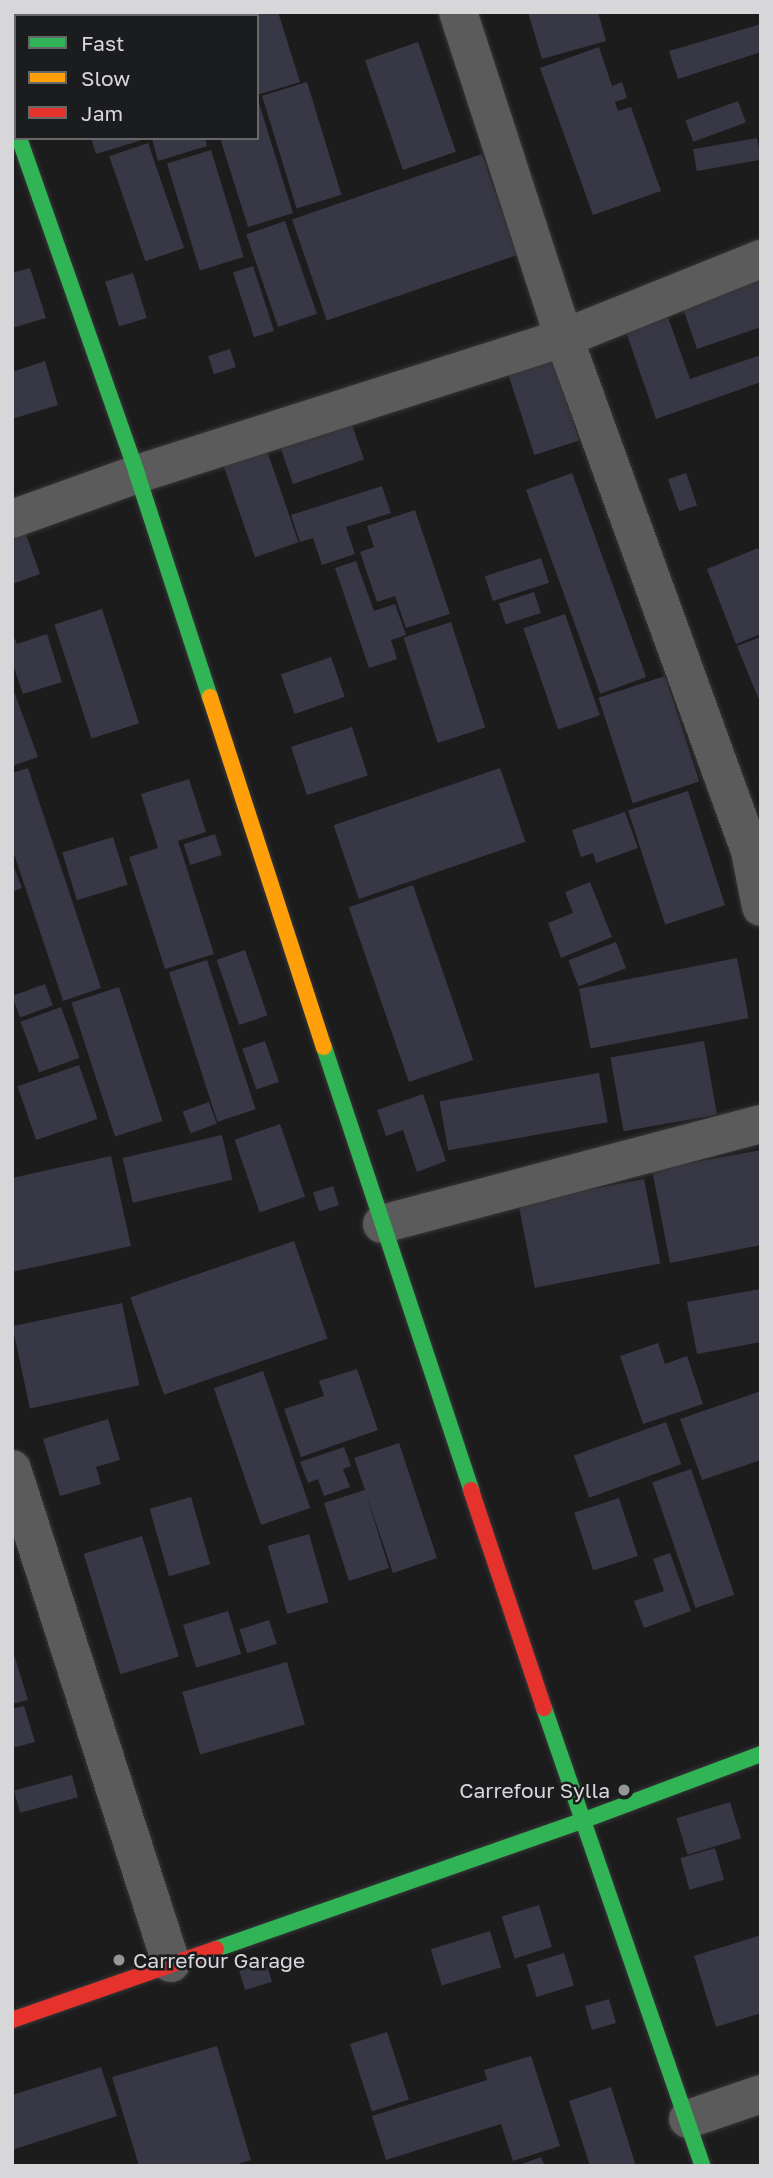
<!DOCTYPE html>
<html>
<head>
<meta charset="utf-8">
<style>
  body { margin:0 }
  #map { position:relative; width:773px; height:2178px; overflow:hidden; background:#1c1c1d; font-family:"Golos Text",sans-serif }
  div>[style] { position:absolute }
  .building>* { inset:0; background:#383745; transform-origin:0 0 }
  .roads { filter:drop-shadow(0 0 2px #363637) drop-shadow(0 0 2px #363637) }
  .street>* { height:38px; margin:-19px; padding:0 19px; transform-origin:19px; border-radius:19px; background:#5a5b5a }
  .fast>* { height:16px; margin:-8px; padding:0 8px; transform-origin:8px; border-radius:8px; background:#30b455 }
  .slow>* { height:16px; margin:-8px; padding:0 8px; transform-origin:8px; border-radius:8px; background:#ff9f0a }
  .jam>* { height:16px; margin:-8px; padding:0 8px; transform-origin:8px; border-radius:8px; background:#e5322d }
  .dots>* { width:19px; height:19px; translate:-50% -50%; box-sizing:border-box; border:4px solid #1b1c1e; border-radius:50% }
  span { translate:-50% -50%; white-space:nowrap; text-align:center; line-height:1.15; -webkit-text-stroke:5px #1b1c1e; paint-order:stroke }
  .poi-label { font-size:21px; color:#d7d7d9 }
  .right { translate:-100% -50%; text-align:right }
  .left { translate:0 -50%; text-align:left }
  .frame { position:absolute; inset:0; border:14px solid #d7d7d9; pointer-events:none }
  .legend { position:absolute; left:14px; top:14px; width:245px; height:126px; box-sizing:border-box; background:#1b1c1e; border:2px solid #666769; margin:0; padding:9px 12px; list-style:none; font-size:21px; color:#d7d7d9 }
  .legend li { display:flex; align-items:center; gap:14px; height:35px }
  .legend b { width:35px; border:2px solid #666769 }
</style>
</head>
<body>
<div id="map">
  <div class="building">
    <div style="clip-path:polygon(226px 12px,278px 12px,300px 82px,257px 95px,257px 16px,228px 16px)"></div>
    <div style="clip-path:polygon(528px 12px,598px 12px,606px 41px,542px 59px)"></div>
    <div style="clip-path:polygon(761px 24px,761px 52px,678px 79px,669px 51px)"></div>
    <div style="left:418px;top:42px;width:116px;height:56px;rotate:71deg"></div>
    <div style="clip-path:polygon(599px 47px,612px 86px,622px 82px,627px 98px,615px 102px,618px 111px,631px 107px,661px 191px,593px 215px,540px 68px)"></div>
    <div style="left:307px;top:82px;width:118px;height:47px;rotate:73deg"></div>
    <div style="clip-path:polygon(258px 100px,293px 213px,248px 227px,220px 138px,257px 138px)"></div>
    <div style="left:738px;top:101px;width:23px;height:56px;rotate:70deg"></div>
    <div style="clip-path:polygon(91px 138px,145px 138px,145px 139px,96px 154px)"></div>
    <div style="clip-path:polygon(205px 138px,207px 146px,158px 161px,152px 139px)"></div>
    <div style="left:757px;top:138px;width:22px;height:65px;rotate:80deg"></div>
    <div style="left:148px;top:143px;width:111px;height:41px;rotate:71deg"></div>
    <div style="left:211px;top:150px;width:112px;height:46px;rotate:73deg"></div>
    <div style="left:482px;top:154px;width:107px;height:201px;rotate:71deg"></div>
    <div style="left:285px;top:221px;width:98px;height:41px;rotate:71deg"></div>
    <div style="clip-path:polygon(761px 265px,761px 327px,697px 349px,678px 294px)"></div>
    <div style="left:253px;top:266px;width:68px;height:21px;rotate:72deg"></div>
    <div style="clip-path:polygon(30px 268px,46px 318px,12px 328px,12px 273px)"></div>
    <div style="left:133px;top:273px;width:47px;height:29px;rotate:73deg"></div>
    <div style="clip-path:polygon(664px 306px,690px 379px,761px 355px,761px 382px,656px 419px,622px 320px)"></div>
    <div style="left:230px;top:349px;width:19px;height:23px;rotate:72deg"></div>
    <div style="left:551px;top:354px;width:91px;height:47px;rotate:72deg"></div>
    <div style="clip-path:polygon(45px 361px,58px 405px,12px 419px,12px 372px)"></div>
    <div style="left:349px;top:416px;width:46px;height:75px;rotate:71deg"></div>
    <div style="left:264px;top:442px;width:106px;height:46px;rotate:71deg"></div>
    <div style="left:572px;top:473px;width:217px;height:49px;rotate:70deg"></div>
    <div style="left:686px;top:473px;width:34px;height:19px;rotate:71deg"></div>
    <div style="clip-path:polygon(382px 486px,391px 513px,346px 527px,355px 554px,322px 565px,313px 538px,300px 542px,291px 515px)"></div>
    <div style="clip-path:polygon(415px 510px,450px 614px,406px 628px,395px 596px,377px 602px,360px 552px,374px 547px,367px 526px)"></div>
    <div style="clip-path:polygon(22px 523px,40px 574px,12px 584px,12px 527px)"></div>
    <div style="clip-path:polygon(758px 548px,761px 555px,761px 634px,736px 644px,707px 569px)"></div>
    <div style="left:541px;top:558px;width:26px;height:59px;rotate:72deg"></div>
    <div style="clip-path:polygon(356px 561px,374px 611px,395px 604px,406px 635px,391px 640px,397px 659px,369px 668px,335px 568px)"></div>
    <div style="left:534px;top:592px;width:22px;height:37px;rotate:72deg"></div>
    <div style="left:102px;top:609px;width:120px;height:50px;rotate:72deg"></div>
    <div style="left:565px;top:614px;width:107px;height:44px;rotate:71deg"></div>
    <div style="left:451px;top:622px;width:111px;height:50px;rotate:72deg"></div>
    <div style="clip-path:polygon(12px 632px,17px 644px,47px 634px,62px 682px,23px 694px,12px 662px)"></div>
    <div style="clip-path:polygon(761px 637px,761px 705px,737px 646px)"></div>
    <div style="left:331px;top:657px;width:42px;height:53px;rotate:71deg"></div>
    <div style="left:665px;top:676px;width:111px;height:70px;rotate:72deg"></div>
    <div style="clip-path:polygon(12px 686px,38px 757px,12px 766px)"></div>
    <div style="left:352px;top:727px;width:51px;height:64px;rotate:72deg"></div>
    <div style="clip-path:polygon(28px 768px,101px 988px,63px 1001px,12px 848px,12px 773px)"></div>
    <div style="left:500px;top:768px;width:78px;height:176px;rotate:71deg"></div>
    <div style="clip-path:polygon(189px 779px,206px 832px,178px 841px,214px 954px,165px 969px,129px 857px,158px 848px,141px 794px)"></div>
    <div style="left:688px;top:791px;width:120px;height:63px;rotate:72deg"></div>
    <div style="clip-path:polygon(625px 812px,638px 848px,596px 863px,593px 853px,581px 857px,572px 830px)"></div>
    <div style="left:215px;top:834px;width:22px;height:33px;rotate:72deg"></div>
    <div style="left:113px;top:837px;width:50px;height:53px;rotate:73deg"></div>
    <div style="clip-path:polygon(12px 862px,22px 888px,12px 892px)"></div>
    <div style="clip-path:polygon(590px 882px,612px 937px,561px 958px,548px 923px,573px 913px,565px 892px)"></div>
    <div style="left:413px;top:885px;width:185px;height:68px;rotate:71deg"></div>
    <div style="left:616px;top:942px;width:28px;height:51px;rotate:69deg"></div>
    <div style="left:245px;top:950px;width:69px;height:30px;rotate:71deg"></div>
    <div style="left:737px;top:958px;width:61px;height:161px;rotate:79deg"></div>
    <div style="left:207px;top:960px;width:157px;height:40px;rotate:72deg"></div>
    <div style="left:45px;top:984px;width:23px;height:35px;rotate:70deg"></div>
    <div style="left:119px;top:987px;width:141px;height:50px;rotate:72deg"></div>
    <div style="left:61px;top:1007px;width:54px;height:43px;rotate:70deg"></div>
    <div style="left:265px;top:1041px;width:43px;height:24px;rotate:71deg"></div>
    <div style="left:704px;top:1041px;width:75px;height:95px;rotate:80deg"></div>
    <div style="left:79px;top:1065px;width:57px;height:65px;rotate:71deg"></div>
    <div style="left:599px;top:1073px;width:50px;height:162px;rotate:80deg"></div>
    <div style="clip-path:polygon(423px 1094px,446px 1161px,417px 1172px,403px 1130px,386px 1136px,377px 1110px)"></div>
    <div style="left:209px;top:1102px;width:23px;height:28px;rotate:70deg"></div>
    <div style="left:280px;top:1124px;width:77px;height:48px;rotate:71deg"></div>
    <div style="left:222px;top:1135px;width:46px;height:102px;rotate:77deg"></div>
    <div style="clip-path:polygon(761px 1150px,761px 1245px,670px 1263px,652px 1170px)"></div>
    <div style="clip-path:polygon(111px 1156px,131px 1246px,12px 1272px,12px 1178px)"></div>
    <div style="left:644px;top:1179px;width:86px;height:128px;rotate:79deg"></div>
    <div style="left:333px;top:1186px;width:20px;height:21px;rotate:72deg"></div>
    <div style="left:294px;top:1241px;width:103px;height:173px;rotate:71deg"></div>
    <div style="clip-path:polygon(761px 1289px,761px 1342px,697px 1354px,687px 1302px)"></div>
    <div style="left:122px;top:1303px;width:84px;height:112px;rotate:78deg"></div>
    <div style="clip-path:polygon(658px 1343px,665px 1364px,687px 1356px,703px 1404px,643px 1424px,620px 1356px)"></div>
    <div style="clip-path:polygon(357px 1369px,378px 1430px,301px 1457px,284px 1409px,324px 1396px,319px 1381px)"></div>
    <div style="left:263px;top:1371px;width:145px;height:52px;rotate:71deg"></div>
    <div style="clip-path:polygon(761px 1391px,761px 1460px,702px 1480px,680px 1419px)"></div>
    <div style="clip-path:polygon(108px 1419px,120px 1460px,96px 1467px,101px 1484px,60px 1496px,43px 1439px)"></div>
    <div style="left:666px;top:1422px;width:45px;height:98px;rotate:70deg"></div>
    <div style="clip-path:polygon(399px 1443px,437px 1558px,393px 1573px,366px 1494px,389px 1568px,349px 1581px,324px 1503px,365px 1490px,354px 1458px)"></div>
    <div style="clip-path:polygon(344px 1447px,351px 1466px,343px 1469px,350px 1487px,324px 1496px,318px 1479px,308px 1483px,300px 1462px)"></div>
    <div style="left:691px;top:1469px;width:133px;height:41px;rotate:71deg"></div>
    <div style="left:191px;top:1497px;width:70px;height:43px;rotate:74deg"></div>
    <div style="left:619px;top:1498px;width:61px;height:47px;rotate:72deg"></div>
    <div style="left:309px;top:1534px;width:71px;height:43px;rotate:74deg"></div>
    <div style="left:142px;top:1536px;width:126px;height:61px;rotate:73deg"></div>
    <div style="clip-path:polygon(670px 1553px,691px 1611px,644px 1628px,634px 1601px,664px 1591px,653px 1559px)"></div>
    <div style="left:228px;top:1611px;width:45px;height:47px;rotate:73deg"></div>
    <div style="left:269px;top:1620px;width:25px;height:31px;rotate:72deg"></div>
    <div style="clip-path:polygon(12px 1648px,28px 1700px,12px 1704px)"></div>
    <div style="left:287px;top:1662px;width:65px;height:109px;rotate:74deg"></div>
    <div style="clip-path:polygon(24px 1706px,35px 1742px,12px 1748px,12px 1709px)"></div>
    <div style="left:72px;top:1775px;width:23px;height:60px;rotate:75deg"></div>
    <div style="left:730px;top:1802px;width:38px;height:56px;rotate:73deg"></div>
    <div style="left:715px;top:1848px;width:33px;height:36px;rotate:74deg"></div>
    <div style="left:539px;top:1905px;width:44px;height:39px;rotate:73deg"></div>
    <div style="left:490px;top:1931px;width:38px;height:62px;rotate:73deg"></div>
    <div style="clip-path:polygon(761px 1935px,761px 2013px,716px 2027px,694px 1956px)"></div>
    <div style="left:564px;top:1953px;width:34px;height:39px;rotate:73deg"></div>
    <div style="left:264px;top:1956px;width:27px;height:28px;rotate:73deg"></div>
    <div style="left:609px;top:1999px;width:25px;height:25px;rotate:74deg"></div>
    <div style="left:387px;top:2032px;width:71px;height:39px;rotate:72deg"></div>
    <div style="clip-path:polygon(217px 2046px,251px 2160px,231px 2166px,139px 2166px,112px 2077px)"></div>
    <div style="clip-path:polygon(531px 2056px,560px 2146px,513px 2161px,501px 2124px,386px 2160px,372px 2116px,487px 2080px,484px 2070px)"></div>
    <div style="clip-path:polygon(101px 2067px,117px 2116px,12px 2150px,12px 2095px)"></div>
    <div style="clip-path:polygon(611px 2087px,636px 2166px,590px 2166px,569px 2101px)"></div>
    <div style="clip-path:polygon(541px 2157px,545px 2166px,519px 2166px,519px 2165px)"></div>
  </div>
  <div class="roads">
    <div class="street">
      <div style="left:458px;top:12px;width:343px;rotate:72deg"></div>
      <div style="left:564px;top:338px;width:546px;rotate:70.07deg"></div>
      <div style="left:750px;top:851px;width:57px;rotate:78.9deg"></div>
      <div style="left:12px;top:519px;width:133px;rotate:-19.8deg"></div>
      <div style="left:137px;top:474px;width:448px;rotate:-17.7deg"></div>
      <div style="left:564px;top:338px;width:212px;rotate:-21.9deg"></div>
      <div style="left:382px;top:1224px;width:392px;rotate:-14.8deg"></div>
      <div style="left:12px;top:1469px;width:519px;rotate:72.16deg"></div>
      <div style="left:688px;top:2119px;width:77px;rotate:-18.9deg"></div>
    </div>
    <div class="fast">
      <div style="left:19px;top:138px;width:356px;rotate:70.6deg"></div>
      <div style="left:137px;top:474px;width:235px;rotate:71.9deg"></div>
      <div style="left:324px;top:1047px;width:467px;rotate:71.6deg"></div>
      <div style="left:544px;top:1708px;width:485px;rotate:70.9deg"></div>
      <div style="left:216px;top:1949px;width:388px;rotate:-19.3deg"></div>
      <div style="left:582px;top:1821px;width:191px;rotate:-20.5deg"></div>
    </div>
    <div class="slow">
      <div style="left:210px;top:697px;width:368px;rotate:72deg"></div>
    </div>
    <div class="jam">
      <div style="left:471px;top:1490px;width:230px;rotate:71.5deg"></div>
      <div style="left:12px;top:2020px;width:216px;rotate:-19.2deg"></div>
    </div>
  </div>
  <div class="dots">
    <div style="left:624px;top:1790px;background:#969697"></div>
    <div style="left:119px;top:1960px;background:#969697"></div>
  </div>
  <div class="poi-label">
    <span class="right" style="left:610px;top:1790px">Carrefour Sylla</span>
    <span class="left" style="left:133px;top:1960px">Carrefour Garage</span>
  </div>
  <div class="frame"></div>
  <ul class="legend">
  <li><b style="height:9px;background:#30b455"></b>Fast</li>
  <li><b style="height:9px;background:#ff9f0a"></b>Slow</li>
  <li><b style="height:9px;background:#e5322d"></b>Jam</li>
  </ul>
</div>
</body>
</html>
